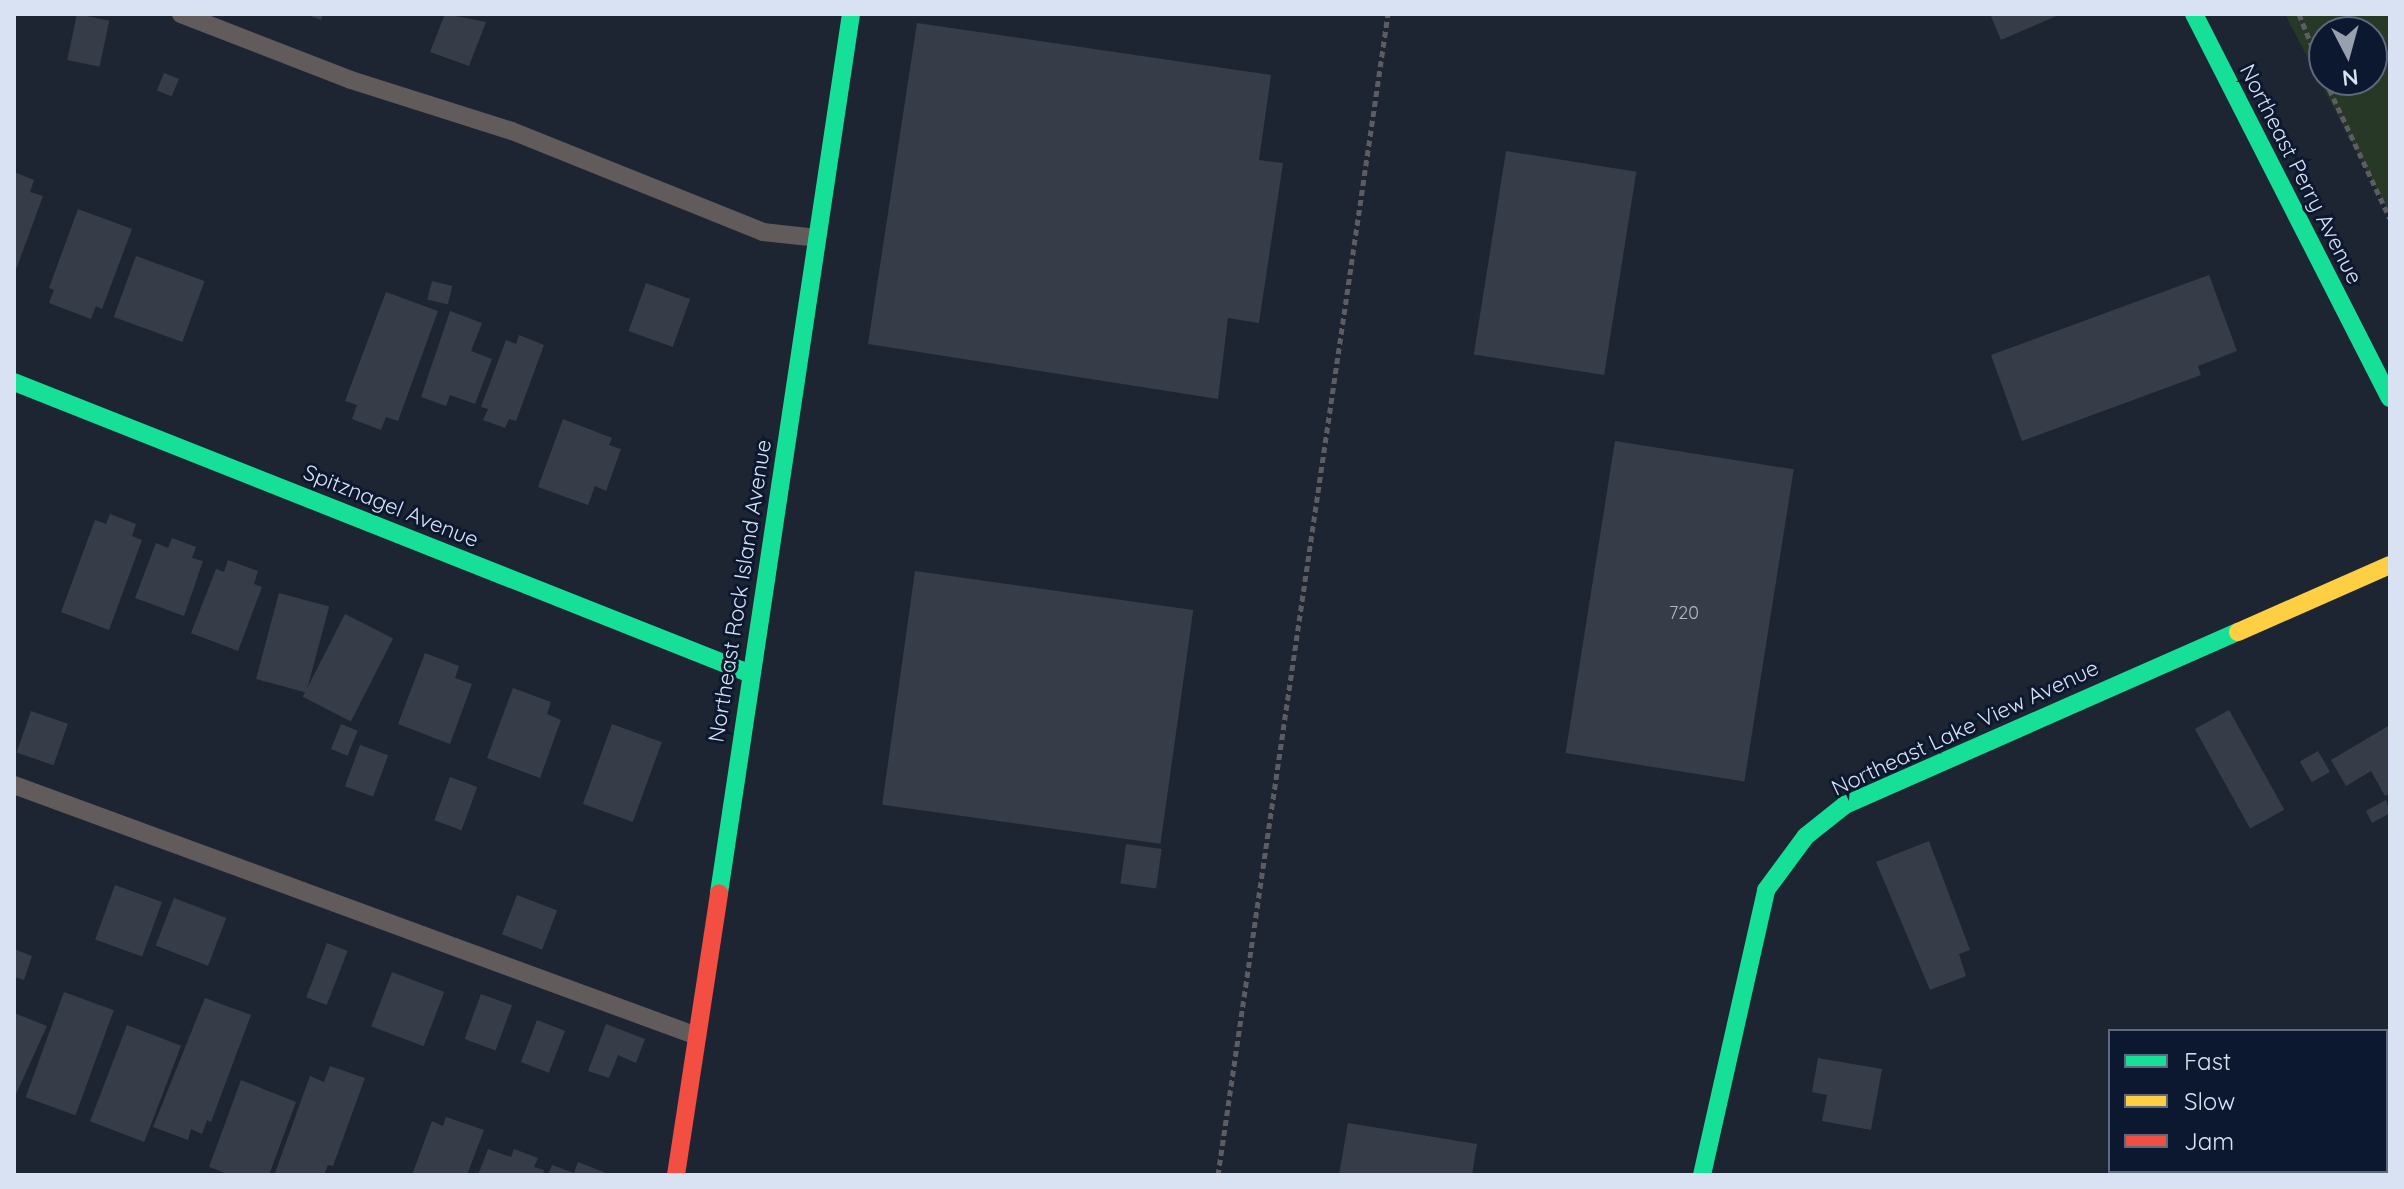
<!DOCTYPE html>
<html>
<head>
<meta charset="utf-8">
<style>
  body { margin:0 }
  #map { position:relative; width:2404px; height:1189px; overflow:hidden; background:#1d2532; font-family:Quicksand,sans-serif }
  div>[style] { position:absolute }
  .green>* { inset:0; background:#273827 }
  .building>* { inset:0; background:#373d48; transform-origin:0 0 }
  .path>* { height:5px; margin-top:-2.5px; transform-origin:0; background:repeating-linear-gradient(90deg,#5d5c62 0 6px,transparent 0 10px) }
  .lane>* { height:18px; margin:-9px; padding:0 9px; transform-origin:9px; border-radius:9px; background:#615b5c }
  .fast>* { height:18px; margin:-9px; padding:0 9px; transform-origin:9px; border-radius:9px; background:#16e098 }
  .slow>* { height:18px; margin:-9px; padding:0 9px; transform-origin:9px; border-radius:9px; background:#ffcf43 }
  .jam>* { height:18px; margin:-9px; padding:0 9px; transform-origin:9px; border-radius:9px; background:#f24e42 }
  span { translate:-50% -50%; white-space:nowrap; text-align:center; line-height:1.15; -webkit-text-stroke:6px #0c182f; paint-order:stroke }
  .number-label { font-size:18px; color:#b0b9c8 }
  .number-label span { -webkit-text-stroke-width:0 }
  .street-label { font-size:22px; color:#d9e2f2 }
  .frame { position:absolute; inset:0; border:16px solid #d9e2f2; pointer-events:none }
  .legend { position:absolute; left:2108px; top:1029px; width:280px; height:144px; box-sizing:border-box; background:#0c182f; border:2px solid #5e697d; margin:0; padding:10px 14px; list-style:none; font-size:24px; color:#d9e2f2 }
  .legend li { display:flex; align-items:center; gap:16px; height:40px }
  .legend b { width:40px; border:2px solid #5e697d }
  .north { position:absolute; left:2308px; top:16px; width:80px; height:80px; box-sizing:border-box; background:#0c182f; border:2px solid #5e697d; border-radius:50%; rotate:174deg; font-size:22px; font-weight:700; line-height:32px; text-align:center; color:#d9e2f2 }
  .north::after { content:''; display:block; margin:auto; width:28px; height:36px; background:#97a0af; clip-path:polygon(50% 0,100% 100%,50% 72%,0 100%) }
</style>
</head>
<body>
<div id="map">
  <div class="green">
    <div style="clip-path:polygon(evenodd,2285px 14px,2390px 14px,2390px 215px,2285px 14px,2324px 32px,2372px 32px,2372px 80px,2324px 80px,2324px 32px)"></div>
  </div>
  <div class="building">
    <div style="left:77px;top:14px;width:33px;height:47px;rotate:12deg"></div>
    <div style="clip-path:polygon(305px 14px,323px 14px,321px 20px)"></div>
    <div style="clip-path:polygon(445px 14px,486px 22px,469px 66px,430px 52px)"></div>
    <div style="clip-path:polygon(1990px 14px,2061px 14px,2001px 40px)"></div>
    <div style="clip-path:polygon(917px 23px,1271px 75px,1259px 160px,1283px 163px,1259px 323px,1228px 318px,1218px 399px,868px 344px)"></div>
    <div style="left:164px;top:73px;width:16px;height:19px;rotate:22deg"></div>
    <div style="left:1506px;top:151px;width:132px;height:206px;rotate:9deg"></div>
    <div style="clip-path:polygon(14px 172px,34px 180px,30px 192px,43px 196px,14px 275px)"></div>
    <div style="clip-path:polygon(78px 209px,132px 229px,102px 309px,96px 306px,91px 319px,49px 303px,54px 290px,49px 288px)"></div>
    <div style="left:136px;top:256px;width:73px;height:65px;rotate:20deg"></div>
    <div style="clip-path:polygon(2209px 275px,2237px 351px,2198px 366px,2201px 375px,2022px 441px,1991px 355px)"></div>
    <div style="left:432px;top:281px;width:21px;height:19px;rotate:14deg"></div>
    <div style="left:646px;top:283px;width:47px;height:51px;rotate:20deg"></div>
    <div style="clip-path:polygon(386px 292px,438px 311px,398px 421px,386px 417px,381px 430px,352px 419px,357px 405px,345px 401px)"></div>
    <div style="clip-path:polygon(450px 311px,482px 323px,471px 351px,492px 359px,475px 404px,450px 395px,446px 406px,421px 397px)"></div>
    <div style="clip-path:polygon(519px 335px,544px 345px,516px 421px,509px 419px,505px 428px,483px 420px,488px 409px,481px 407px,506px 340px,516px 344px)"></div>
    <div style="clip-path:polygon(563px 419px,612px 438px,609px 445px,621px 449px,606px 491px,595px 486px,588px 505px,538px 487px)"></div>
    <div style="left:1615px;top:441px;width:181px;height:316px;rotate:9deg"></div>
    <div style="clip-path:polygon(110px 514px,136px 524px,132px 536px,142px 540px,109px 630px,61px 612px,95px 520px,106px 524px)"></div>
    <div style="clip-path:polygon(172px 538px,196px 547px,192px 558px,203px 561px,184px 616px,135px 598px,156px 543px,168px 548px)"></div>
    <div style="clip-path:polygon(228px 560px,258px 571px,254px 584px,262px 587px,238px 651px,191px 633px,216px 569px,224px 572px)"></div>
    <div style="left:915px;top:571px;width:281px;height:236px;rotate:8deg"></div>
    <div style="left:279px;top:593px;width:52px;height:89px;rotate:15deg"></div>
    <div style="left:345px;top:614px;width:54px;height:93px;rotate:27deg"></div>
    <div style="clip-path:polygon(425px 653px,459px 666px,455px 678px,472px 684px,450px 744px,398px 724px)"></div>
    <div style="clip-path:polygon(513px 688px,551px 702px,547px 714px,561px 720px,540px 778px,487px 758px)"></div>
    <div style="left:2229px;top:710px;width:114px;height:39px;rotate:61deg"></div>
    <div style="left:31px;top:711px;width:39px;height:44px;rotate:19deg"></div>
    <div style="left:341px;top:724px;width:18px;height:27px;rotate:22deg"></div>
    <div style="left:612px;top:724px;width:53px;height:85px;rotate:20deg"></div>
    <div style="clip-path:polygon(2390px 725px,2390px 793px,2385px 796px,2371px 771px,2346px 786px,2331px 760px)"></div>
    <div style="left:360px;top:745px;width:30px;height:44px;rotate:20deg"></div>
    <div style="left:2318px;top:751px;width:24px;height:21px;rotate:60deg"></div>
    <div style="left:450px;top:777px;width:29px;height:46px;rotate:20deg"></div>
    <div style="clip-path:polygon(2386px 800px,2390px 813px,2372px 823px,2366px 811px)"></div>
    <div style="clip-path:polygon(1929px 841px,1970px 950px,1959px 954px,1966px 976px,1930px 990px,1876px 862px)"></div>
    <div style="left:1126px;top:844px;width:36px;height:40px;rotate:8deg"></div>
    <div style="left:115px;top:885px;width:50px;height:58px;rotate:20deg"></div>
    <div style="left:517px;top:895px;width:43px;height:42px;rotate:21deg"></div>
    <div style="left:174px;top:898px;width:56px;height:51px;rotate:21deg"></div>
    <div style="left:327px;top:943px;width:22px;height:58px;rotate:21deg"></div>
    <div style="clip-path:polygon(14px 949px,32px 956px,24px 980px,14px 977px)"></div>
    <div style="left:392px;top:972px;width:56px;height:58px;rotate:21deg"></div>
    <div style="left:64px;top:992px;width:53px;height:112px;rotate:20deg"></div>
    <div style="left:481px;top:994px;width:33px;height:48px;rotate:20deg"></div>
    <div style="clip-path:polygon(205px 998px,251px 1015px,211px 1122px,207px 1120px,202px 1134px,191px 1129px,188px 1140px,153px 1127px)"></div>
    <div style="clip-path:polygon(14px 1013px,47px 1026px,16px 1094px,14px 1093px)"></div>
    <div style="left:537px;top:1020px;width:30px;height:45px;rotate:21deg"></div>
    <div style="clip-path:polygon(606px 1024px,645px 1039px,636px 1063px,618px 1055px,609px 1078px,588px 1071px)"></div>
    <div style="left:127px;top:1025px;width:58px;height:103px;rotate:21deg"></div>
    <div style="clip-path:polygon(1818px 1058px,1882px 1069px,1871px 1130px,1822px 1121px,1827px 1095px,1812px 1092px)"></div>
    <div style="clip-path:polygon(330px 1066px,365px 1078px,333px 1166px,328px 1165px,324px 1175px,275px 1173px,310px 1076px,324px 1082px)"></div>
    <div style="clip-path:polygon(241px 1080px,296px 1102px,269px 1175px,231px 1175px,209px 1167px)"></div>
    <div style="clip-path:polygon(446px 1117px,484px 1130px,467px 1175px,412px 1175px,432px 1121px,443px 1126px)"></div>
    <div style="clip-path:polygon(1348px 1123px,1477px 1144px,1472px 1175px,1339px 1175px)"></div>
    <div style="clip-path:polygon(488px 1149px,511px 1157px,514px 1149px,538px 1158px,534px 1167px,544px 1170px,543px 1175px,478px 1175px)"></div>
    <div style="clip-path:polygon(578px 1162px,611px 1175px,548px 1175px,552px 1165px,574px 1173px)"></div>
  </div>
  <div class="path">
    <div style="left:2299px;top:14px;width:67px;rotate:68deg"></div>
    <div style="left:2325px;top:80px;width:153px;rotate:64.9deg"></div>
    <div style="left:1218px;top:1175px;width:1173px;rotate:-81.67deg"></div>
  </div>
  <div class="lane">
    <div style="left:181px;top:14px;width:182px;rotate:21.2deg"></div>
    <div style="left:351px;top:80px;width:169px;rotate:17.6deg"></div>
    <div style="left:512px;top:131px;width:271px;rotate:21.9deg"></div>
    <div style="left:763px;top:232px;width:54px;rotate:6.3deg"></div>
    <div style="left:14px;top:785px;width:728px;rotate:20.18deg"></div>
  </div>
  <div class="fast">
    <div style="left:2194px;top:14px;width:431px;rotate:63deg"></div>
    <div style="left:14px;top:382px;width:793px;rotate:21.61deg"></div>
    <div style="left:719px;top:893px;width:889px;rotate:-81.46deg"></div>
    <div style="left:1702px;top:1175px;width:292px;rotate:-77.3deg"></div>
    <div style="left:1766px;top:890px;width:67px;rotate:-53.5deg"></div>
    <div style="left:1806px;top:836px;width:50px;rotate:-38.5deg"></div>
    <div style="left:1845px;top:805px;width:429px;rotate:-23.8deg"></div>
  </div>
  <div class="slow">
    <div style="left:2238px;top:632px;width:166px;rotate:-23.8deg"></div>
  </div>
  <div class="jam">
    <div style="left:676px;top:1175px;width:285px;rotate:-81.3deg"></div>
  </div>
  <div class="number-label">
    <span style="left:1684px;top:613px">720</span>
  </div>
  <div class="street-label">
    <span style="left:2301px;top:174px;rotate:63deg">Northeast Perry Avenue</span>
    <span style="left:391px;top:506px;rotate:22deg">Spitznagel Avenue</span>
    <span style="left:740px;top:591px;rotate:-81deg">Northeast Rock Island Avenue</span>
    <span style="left:1965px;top:728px;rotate:-25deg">Northeast Lake View Avenue</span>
  </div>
  <div class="frame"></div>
  <ul class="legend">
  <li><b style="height:10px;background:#16e098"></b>Fast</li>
  <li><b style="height:10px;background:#ffcf43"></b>Slow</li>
  <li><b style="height:10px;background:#f24e42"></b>Jam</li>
  </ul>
  <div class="north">N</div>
</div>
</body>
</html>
